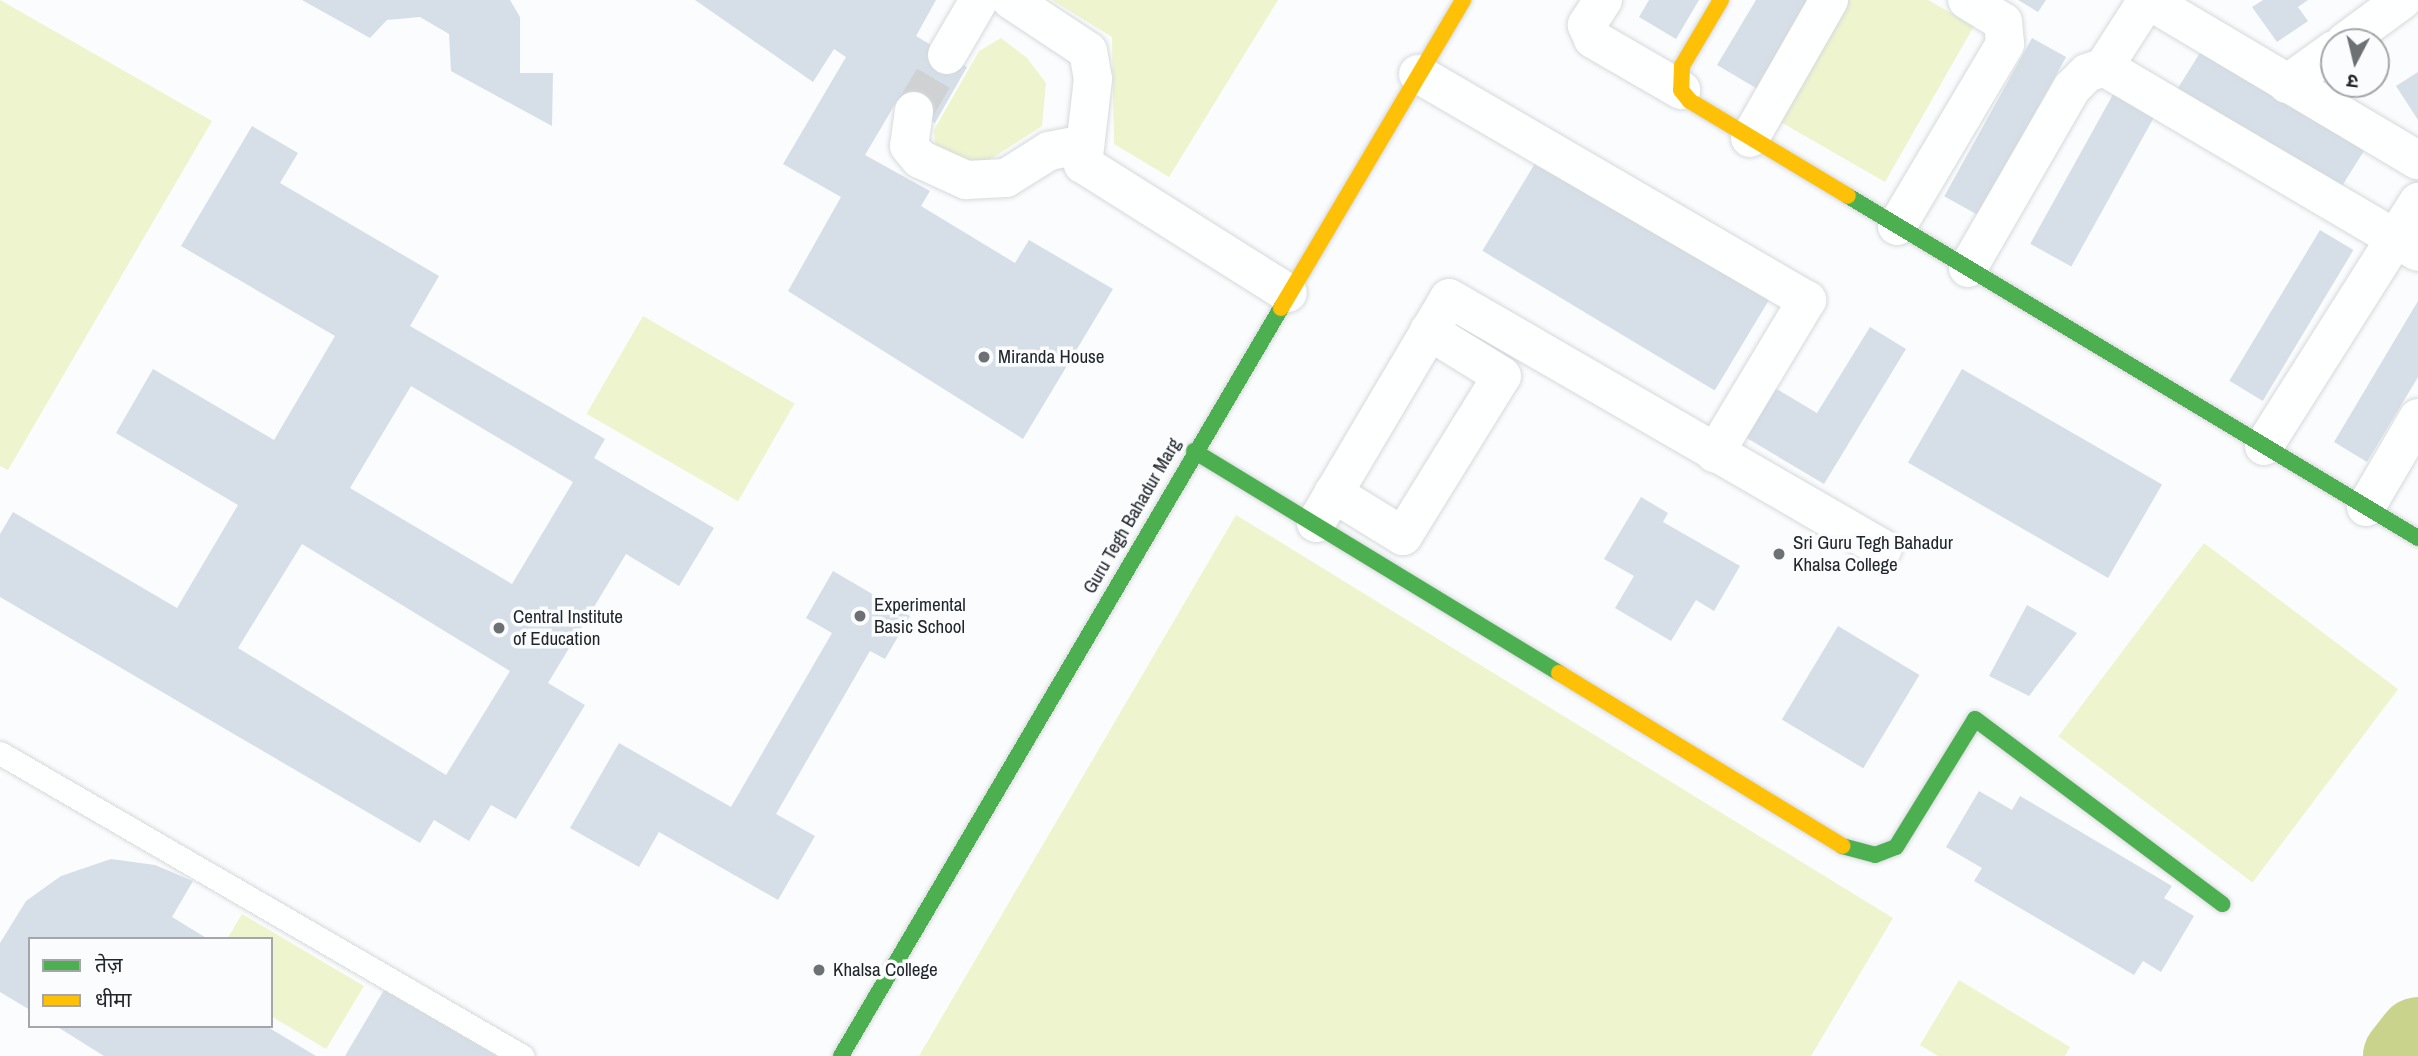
<!DOCTYPE html>
<html>
<head>
<meta charset="utf-8">
<style>
  body { margin:0 }
  #map { position:relative; width:2418px; height:1056px; overflow:hidden; background:#fbfcfd; font-family:"Archivo Narrow","Noto Sans Devanagari",sans-serif }
  div>[style] { position:absolute }
  .green>* { inset:0; background:#eef5ce; transform-origin:0 0 }
  .river>* { height:80px; margin:-40px; padding:0 40px; transform-origin:40px; border-radius:40px; background:#c9d38c }
  .building>* { inset:0; background:#d6dfe8; transform-origin:0 0 }
  .street-tunnel>* { height:38px; margin-top:-19px; transform-origin:0; background:repeating-linear-gradient(90deg,#d0d1d3 0 38px,transparent 0 57px) }
  .roads { filter:drop-shadow(0 0 2px #d6d9dc) drop-shadow(0 0 2px #d6d9dc) }
  .lane>* { height:23px; margin:-11.5px; padding:0 11.5px; transform-origin:11.5px; border-radius:11.5px; background:#feffff }
  .street>* { height:38px; margin:-19px; padding:0 19px; transform-origin:19px; border-radius:19px; background:#feffff }
  .fast>* { height:16px; margin:-8px; padding:0 8px; transform-origin:8px; border-radius:8px; background:#4caf50 }
  .slow>* { height:16px; margin:-8px; padding:0 8px; transform-origin:8px; border-radius:8px; background:#ffc107 }
  .dots>* { width:19px; height:19px; translate:-50% -50%; box-sizing:border-box; border:4px solid #fafcfe; border-radius:50% }
  span { translate:-50% -50%; white-space:nowrap; text-align:center; line-height:1.15; -webkit-text-stroke:7px #fafcfe; paint-order:stroke }
  .poi-label { font-size:19px; color:#22262a }
  .left { translate:0 -50%; text-align:left }
  .street-label { font-size:19px; color:#22262a }
  .legend { position:absolute; left:28px; top:937px; width:245px; height:91px; box-sizing:border-box; background:#fafcfe; border:2px solid #a4a6a9; margin:0; padding:9px 12px; list-style:none; font-size:21px; color:#22262a }
  .legend li { display:flex; align-items:center; gap:14px; height:35px }
  .legend b { width:35px; border:2px solid #a4a6a9 }
  .north { position:absolute; left:2320px; top:28px; width:70px; height:70px; box-sizing:border-box; background:#fafcfe; border:2px solid #a4a6a9; border-radius:50%; rotate:187deg; font-size:19px; font-weight:700; line-height:28px; text-align:center; color:#22262a }
  .north::after { content:''; display:block; margin:auto; width:24px; height:32px; background:#6e7174; clip-path:polygon(50% 0,100% 100%,50% 72%,0 100%) }
</style>
</head>
<body>
<div id="map">
  <div class="green">
    <div style="clip-path:polygon(0 0,212px 121px,8px 470px,0 466px)"></div>
    <div style="clip-path:polygon(1052px 0,1278px 0,1169px 177px,1114px 144px,1112px 37px)"></div>
    <div style="clip-path:polygon(1846px 0,1928px 0,1974px 26px,1885px 182px,1777px 120px)"></div>
    <div style="clip-path:polygon(1001px 38px,1027px 58px,1046px 83px,1042px 126px,983px 164px,945px 157px,935px 144px,934px 130px,979px 51px)"></div>
    <div style="left:643px;top:316px;width:175px;height:113px;rotate:30deg"></div>
    <div style="clip-path:polygon(1236px 515px,1893px 918px,1811px 1056px,919px 1056px)"></div>
    <div style="left:2204px;top:543px;width:243px;height:242px;rotate:37deg"></div>
    <div style="clip-path:polygon(242px 914px,364px 986px,326px 1049px,271px 1016px,271px 939px,227px 939px)"></div>
    <div style="clip-path:polygon(1959px 980px,2070px 1047px,2065px 1056px,1938px 1056px,1920px 1045px)"></div>
  </div>
  <div class="river">
    <div style="left:2403px;top:1056px;width:24px;rotate:-52deg"></div>
  </div>
  <div class="building">
    <div style="clip-path:polygon(302px 0,510px 0,520px 17px,520px 73px,553px 73px,552px 126px,451px 71px,449px 34px,420px 17px,387px 20px,370px 38px)"></div>
    <div style="clip-path:polygon(695px 0,936px 0,916px 36px,967px 67px,935px 123px,897px 101px,865px 155px,930px 191px,921px 206px,1015px 263px,1029px 240px,1113px 289px,1023px 439px,788px 291px,841px 197px,783px 164px,846px 57px,834px 49px,813px 82px)"></div>
    <div style="clip-path:polygon(1649px 0,1699px 0,1676px 39px,1639px 17px)"></div>
    <div style="clip-path:polygon(1756px 0,1817px 0,1761px 91px,1717px 65px)"></div>
    <div style="clip-path:polygon(2018px 0,2046px 0,2038px 12px)"></div>
    <div style="clip-path:polygon(2263px 0,2308px 0,2298px 7px,2308px 21px,2277px 42px,2252px 7px)"></div>
    <div style="left:2032px;top:38px;width:39px;height:181px;rotate:29deg"></div>
    <div style="left:2203px;top:48px;width:191px;height:48px;rotate:32deg"></div>
    <div style="clip-path:polygon(2418px 72px,2418px 120px,2396px 86px)"></div>
    <div style="left:2116px;top:89px;width:47px;height:177px;rotate:29deg"></div>
    <div style="clip-path:polygon(evenodd,252px 126px,298px 153px,280px 183px,439px 276px,410px 326px,605px 439px,594px 458px,714px 528px,679px 586px,626px 554px,548px 683px,585px 705px,516px 819px,491px 805px,469px 841px,434px 820px,420px 843px,0 597px,0 534px,13px 512px,177px 608px,238px 505px,116px 433px,153px 369px,274px 440px,335px 336px,181px 246px,252px 126px,411px 386px,573px 482px,512px 584px,350px 488px,411px 386px,252px 126px,302px 544px,510px 671px,446px 775px,238px 648px,302px 544px)"></div>
    <div style="left:1537px;top:160px;width:271px;height:106px;rotate:31deg"></div>
    <div style="left:2320px;top:230px;width:39px;height:176px;rotate:31deg"></div>
    <div style="clip-path:polygon(2418px 301px,2418px 377px,2367px 462px,2334px 442px)"></div>
    <div style="clip-path:polygon(1870px 327px,1906px 349px,1824px 484px,1745px 437px,1775px 388px,1817px 413px)"></div>
    <div style="left:1962px;top:369px;width:231px;height:108px;rotate:30deg"></div>
    <div style="clip-path:polygon(1641px 497px,1668px 513px,1663px 522px,1740px 566px,1714px 611px,1696px 600px,1671px 641px,1615px 608px,1634px 576px,1604px 559px)"></div>
    <div style="clip-path:polygon(833px 571px,910px 616px,885px 659px,870px 651px,776px 814px,815px 836px,778px 900px,659px 832px,639px 867px,570px 828px,619px 743px,731px 807px,832px 633px,806px 618px)"></div>
    <div style="clip-path:polygon(2027px 605px,2077px 633px,2029px 696px,1989px 676px)"></div>
    <div style="left:1838px;top:626px;width:95px;height:109px;rotate:31deg"></div>
    <div style="clip-path:polygon(1979px 791px,2012px 810px,2020px 796px,2172px 886px,2164px 898px,2194px 916px,2161px 972px,2143px 961px,2134px 975px,1974px 881px,1982px 868px,1946px 847px)"></div>
    <div style="clip-path:polygon(111px 859px,155px 865px,193px 881px,172px 917px,208px 939px,30px 939px,30px 1010px,0 992px,0 943px,26px 901px,61px 876px)"></div>
    <div style="clip-path:polygon(384px 990px,497px 1056px,345px 1056px)"></div>
    <div style="clip-path:polygon(56px 1026px,266px 1026px,316px 1056px,104px 1056px)"></div>
  </div>
  <div class="street-tunnel">
    <div style="left:914px;top:111px;width:65px;rotate:-59.5deg"></div>
  </div>
  <div class="roads">
    <div class="lane">
      <div style="left:0;top:753px;width:604px;rotate:30.13deg"></div>
    </div>
    <div class="street">
      <div style="left:1011px;top:0;width:92px;rotate:33.5deg"></div>
      <div style="left:1088px;top:51px;width:28px;rotate:80deg"></div>
      <div style="left:1093px;top:79px;width:86px;rotate:96.7deg"></div>
      <div style="left:1083px;top:164px;width:242px;rotate:32.2deg"></div>
      <div style="left:1603px;top:0;width:30px;rotate:123deg"></div>
      <div style="left:1587px;top:25px;width:15px;rotate:67deg"></div>
      <div style="left:1593px;top:39px;width:102px;rotate:30.1deg"></div>
      <div style="left:2148px;top:0;width:314px;rotate:30.7deg"></div>
      <div style="left:2345px;top:42px;width:71px;rotate:-36.4deg"></div>
      <div style="left:947px;top:55px;width:64px;rotate:-59.8deg"></div>
      <div style="left:2104px;top:67px;width:80px;rotate:-57.3deg"></div>
      <div style="left:1418px;top:74px;width:450px;rotate:30.2deg"></div>
      <div style="left:1807px;top:300px;width:179px;rotate:121deg"></div>
      <div style="left:2287px;top:84px;width:58px;rotate:-35.9deg"></div>
      <div style="left:914px;top:111px;width:35px;rotate:98deg"></div>
      <div style="left:909px;top:146px;width:17px;rotate:50deg"></div>
      <div style="left:920px;top:159px;width:51px;rotate:24.5deg"></div>
      <div style="left:966px;top:180px;width:40px;rotate:-2.9deg"></div>
      <div style="left:1006px;top:178px;width:51px;rotate:-32.1deg"></div>
      <div style="left:1049px;top:151px;width:37px;rotate:-11deg"></div>
      <div style="left:1750px;top:138px;width:159px;rotate:-60.2deg"></div>
      <div style="left:1897px;top:226px;width:212px;rotate:-59.3deg"></div>
      <div style="left:2005px;top:44px;width:22px;rotate:-95deg"></div>
      <div style="left:2003px;top:22px;width:42px;rotate:-148.6deg"></div>
      <div style="left:1968px;top:268px;width:208px;rotate:-60deg"></div>
      <div style="left:2072px;top:88px;width:21px;rotate:-45deg"></div>
      <div style="left:2087px;top:73px;width:18px;rotate:-19deg"></div>
      <div style="left:2104px;top:67px;width:364px;rotate:30.5deg"></div>
      <div style="left:2264px;top:446px;width:289px;rotate:-57.7deg"></div>
      <div style="left:1333px;top:493px;width:82px;rotate:31.6deg"></div>
      <div style="left:1403px;top:536px;width:188px;rotate:-58.3deg"></div>
      <div style="left:1502px;top:376px;width:86px;rotate:-148.3deg"></div>
      <div style="left:2366px;top:507px;width:103px;rotate:-59.7deg"></div>
      <div style="left:1316px;top:523px;width:261px;rotate:-59.4deg"></div>
      <div style="left:1449px;top:298px;width:501px;rotate:30.04deg"></div>
    </div>
    <div class="fast">
      <div style="left:1848px;top:196px;width:665px;rotate:30.96deg"></div>
      <div style="left:1194px;top:451px;width:427px;rotate:31.3deg"></div>
      <div style="left:1842px;top:846px;width:34px;rotate:15deg"></div>
      <div style="left:1875px;top:855px;width:22px;rotate:-21deg"></div>
      <div style="left:1896px;top:847px;width:150px;rotate:-58.3deg"></div>
      <div style="left:1975px;top:719px;width:309px;rotate:36.8deg"></div>
      <div style="left:841px;top:1056px;width:868px;rotate:-59.53deg"></div>
    </div>
    <div class="slow">
      <div style="left:1721px;top:0;width:77px;rotate:120.6deg"></div>
      <div style="left:1682px;top:66px;width:24px;rotate:92deg"></div>
      <div style="left:1681px;top:90px;width:14px;rotate:51deg"></div>
      <div style="left:1690px;top:101px;width:184px;rotate:31deg"></div>
      <div style="left:1281px;top:308px;width:358px;rotate:-59.4deg"></div>
      <div style="left:1559px;top:673px;width:332px;rotate:31.4deg"></div>
    </div>
  </div>
  <div class="dots">
    <div style="left:984px;top:357px;background:#6e7174"></div>
    <div style="left:1779px;top:554px;background:#6e7174"></div>
    <div style="left:860px;top:616px;background:#6e7174"></div>
    <div style="left:499px;top:628px;background:#6e7174"></div>
    <div style="left:819px;top:970px;background:#6e7174"></div>
  </div>
  <div class="poi-label">
    <span class="left" style="left:998px;top:357px">Miranda House</span>
    <span class="left" style="left:1793px;top:554px">Sri Guru Tegh Bahadur<br>Khalsa College</span>
    <span class="left" style="left:874px;top:616px">Experimental<br>Basic School</span>
    <span class="left" style="left:513px;top:628px">Central Institute<br>of Education</span>
    <span class="left" style="left:833px;top:970px">Khalsa College</span>
  </div>
  <div class="street-label">
    <span style="left:1132px;top:516px;rotate:-60deg">Guru Tegh Bahadur Marg</span>
  </div>
  <ul class="legend">
  <li><b style="height:9px;background:#4caf50"></b>तेज़</li>
  <li><b style="height:9px;background:#ffc107"></b>धीमा</li>
  </ul>
  <div class="north">उ</div>
</div>
</body>
</html>
